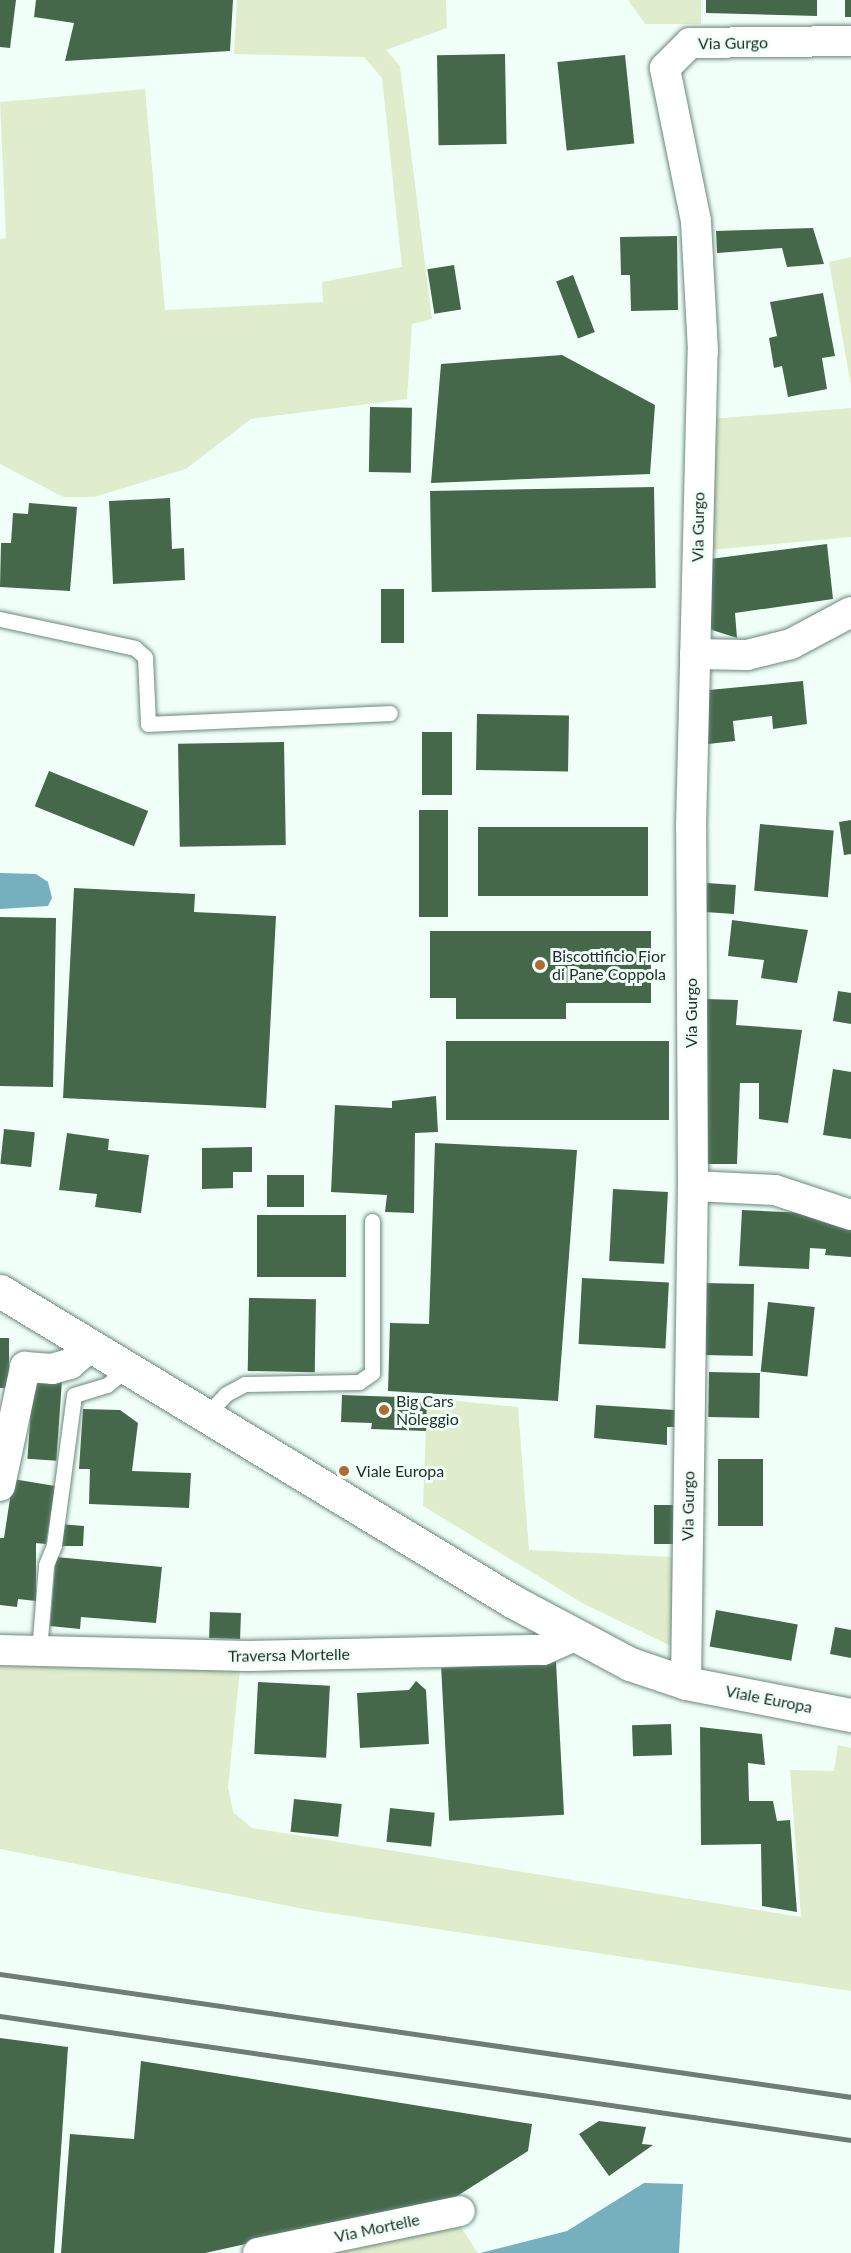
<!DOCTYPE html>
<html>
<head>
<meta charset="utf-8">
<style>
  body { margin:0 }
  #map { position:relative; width:851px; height:2253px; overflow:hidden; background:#f1fff9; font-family:Lato,sans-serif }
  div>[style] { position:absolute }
  .green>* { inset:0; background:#e0edcd }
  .water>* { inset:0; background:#76afbd }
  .building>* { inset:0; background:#45684a; transform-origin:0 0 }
  .roads { filter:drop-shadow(0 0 2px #69897d) drop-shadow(0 0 2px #69897d) }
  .lane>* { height:15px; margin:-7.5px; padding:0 7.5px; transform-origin:7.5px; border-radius:7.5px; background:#fff }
  .street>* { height:30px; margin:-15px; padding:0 15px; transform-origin:15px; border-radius:15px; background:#fff }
  .secondary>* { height:33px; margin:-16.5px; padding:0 16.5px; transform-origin:16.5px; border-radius:16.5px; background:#fff }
  .rail>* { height:4.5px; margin:-2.25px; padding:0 2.25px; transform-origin:2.25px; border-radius:2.25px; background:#6f7c77 }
  .dots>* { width:16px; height:16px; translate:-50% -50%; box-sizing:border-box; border:3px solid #f1fff9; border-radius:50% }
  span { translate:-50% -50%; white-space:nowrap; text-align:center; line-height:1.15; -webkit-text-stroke:6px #f1fff9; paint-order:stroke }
  .street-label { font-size:16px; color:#1f2c27 }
  .poi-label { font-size:16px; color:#1f2c27 }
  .left { translate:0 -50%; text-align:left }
</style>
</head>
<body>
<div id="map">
  <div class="green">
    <div style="clip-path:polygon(237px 0,446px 0,447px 28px,386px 50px,400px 66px,432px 319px,412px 324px,407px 399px,251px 419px,186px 469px,94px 497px,63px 497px,0 464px,0 239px,6px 238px,0 102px,145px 89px,165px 310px,323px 302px,322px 282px,402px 267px,382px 78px,364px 57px,234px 54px)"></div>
    <div style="clip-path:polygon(628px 0,701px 0,701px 24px,645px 24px)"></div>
    <div style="clip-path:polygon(851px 257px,851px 386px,829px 262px)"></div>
    <div style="clip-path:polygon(851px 408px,851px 537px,710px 550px,710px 419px)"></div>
    <div style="clip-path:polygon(427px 1398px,518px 1407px,529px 1550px,673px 1557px,671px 1646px,584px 1604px,423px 1506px)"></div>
    <div style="clip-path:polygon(0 1663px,240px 1670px,228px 1787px,233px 1812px,252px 1828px,801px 1917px,790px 1770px,834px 1771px,838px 1745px,851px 1748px,851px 1991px,309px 1910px,0 1849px)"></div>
    <div style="clip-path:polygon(460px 2226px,478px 2253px,327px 2253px)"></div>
  </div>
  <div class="water">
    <div style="clip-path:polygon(0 873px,36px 874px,48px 882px,52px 898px,48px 906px,0 909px)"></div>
    <div style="clip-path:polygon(644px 2183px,683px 2184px,679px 2253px,480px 2253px,567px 2231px)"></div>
  </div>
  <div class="building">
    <div style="clip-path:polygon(0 0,16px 0,10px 48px,0 47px)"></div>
    <div style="clip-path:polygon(36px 0,233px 0,230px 51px,65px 61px,74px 23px,34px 17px)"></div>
    <div style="clip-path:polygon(706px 0,817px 0,817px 16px,706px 13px)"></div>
    <div style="left:845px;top:0;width:6px;height:17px"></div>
    <div style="left:505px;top:54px;width:90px;height:68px;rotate:89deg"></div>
    <div style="left:625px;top:55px;width:89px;height:68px;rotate:84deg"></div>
    <div style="clip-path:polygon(813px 228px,824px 264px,787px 267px,782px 248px,717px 253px,716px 231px)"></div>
    <div style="clip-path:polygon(677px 236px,678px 310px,631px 311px,630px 275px,621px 275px,620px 237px)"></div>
    <div style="left:454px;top:265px;width:45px;height:27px;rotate:81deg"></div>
    <div style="left:573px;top:275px;width:61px;height:18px;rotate:69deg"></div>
    <div style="clip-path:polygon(823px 293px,835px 356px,822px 358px,827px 389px,788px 397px,782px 366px,774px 368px,769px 338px,777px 336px,770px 302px)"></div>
    <div style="clip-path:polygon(562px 355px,655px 405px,650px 474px,431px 483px,441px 364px)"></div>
    <div style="left:370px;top:407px;width:42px;height:65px;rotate:1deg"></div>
    <div style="left:654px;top:487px;width:101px;height:224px;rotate:89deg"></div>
    <div style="clip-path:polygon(170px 498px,172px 549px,184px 548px,185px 580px,113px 584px,109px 501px)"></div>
    <div style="clip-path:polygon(29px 503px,77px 507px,70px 591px,0 587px,1px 543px,11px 543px,13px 513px,28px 514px)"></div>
    <div style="clip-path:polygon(827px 544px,833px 599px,735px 613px,737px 638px,709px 629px,710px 559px)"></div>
    <div style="left:381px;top:589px;width:23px;height:54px"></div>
    <div style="clip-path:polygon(803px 681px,807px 724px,773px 729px,772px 716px,733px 721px,735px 741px,708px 744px,709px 690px)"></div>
    <div style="left:477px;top:714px;width:92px;height:56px;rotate:1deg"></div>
    <div style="left:452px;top:732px;width:63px;height:30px;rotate:90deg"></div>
    <div style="left:284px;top:742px;width:103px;height:106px;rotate:89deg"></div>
    <div style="left:49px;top:771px;width:107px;height:38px;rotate:22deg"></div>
    <div style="left:419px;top:810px;width:29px;height:107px"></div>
    <div style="clip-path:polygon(851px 820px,851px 854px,844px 855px,839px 822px)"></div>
    <div style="left:760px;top:824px;width:74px;height:67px;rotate:5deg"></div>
    <div style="left:478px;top:827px;width:170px;height:69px"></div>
    <div style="left:707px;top:883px;width:29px;height:29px;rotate:4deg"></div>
    <div style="clip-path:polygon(74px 888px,195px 894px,194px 912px,276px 916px,266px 1108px,63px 1098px)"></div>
    <div style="left:0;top:917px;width:56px;height:169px;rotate:1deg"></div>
    <div style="clip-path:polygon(732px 920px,808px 930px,797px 983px,761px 978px,764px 960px,728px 956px)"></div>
    <div style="clip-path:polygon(430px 931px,651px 931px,651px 1003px,566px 1003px,566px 1019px,456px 1019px,456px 998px,430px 998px)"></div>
    <div style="clip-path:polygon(838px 991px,851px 993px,851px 1024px,833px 1021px)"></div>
    <div style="clip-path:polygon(705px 999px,738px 1000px,736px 1025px,802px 1030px,788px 1123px,759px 1119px,759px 1083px,740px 1083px,737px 1164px,703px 1164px)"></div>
    <div style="left:446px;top:1041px;width:223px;height:79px"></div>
    <div style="clip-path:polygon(833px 1069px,851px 1072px,851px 1139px,823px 1135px)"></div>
    <div style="clip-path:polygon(436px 1096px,438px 1132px,415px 1133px,414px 1213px,385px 1212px,387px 1195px,331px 1192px,335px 1105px,392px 1108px,392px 1101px)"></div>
    <div style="left:4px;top:1129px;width:31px;height:35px;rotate:6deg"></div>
    <div style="clip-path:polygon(67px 1133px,109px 1139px,108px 1150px,149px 1155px,141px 1213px,95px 1207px,97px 1194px,59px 1190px)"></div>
    <div style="clip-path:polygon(435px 1143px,577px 1150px,558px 1401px,388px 1391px,390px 1323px,429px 1324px)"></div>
    <div style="clip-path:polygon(252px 1147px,252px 1172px,233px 1172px,233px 1188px,202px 1189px,202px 1148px)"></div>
    <div style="left:267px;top:1175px;width:37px;height:32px"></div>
    <div style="left:613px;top:1189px;width:55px;height:72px;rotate:3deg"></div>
    <div style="clip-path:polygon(742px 1210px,828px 1214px,851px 1226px,851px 1257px,825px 1255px,826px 1249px,810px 1248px,809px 1269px,739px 1266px)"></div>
    <div style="left:346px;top:1215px;width:62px;height:89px;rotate:90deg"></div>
    <div style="left:582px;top:1278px;width:87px;height:66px;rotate:3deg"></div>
    <div style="left:702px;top:1283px;width:52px;height:72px;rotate:1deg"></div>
    <div style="left:249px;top:1298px;width:67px;height:73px;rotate:1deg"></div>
    <div style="left:768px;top:1302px;width:47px;height:70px;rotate:6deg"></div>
    <div style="left:0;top:1338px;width:9px;height:50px"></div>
    <div style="left:709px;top:1372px;width:51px;height:45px;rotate:1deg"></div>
    <div style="left:33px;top:1379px;width:29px;height:80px;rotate:4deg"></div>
    <div style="clip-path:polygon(342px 1395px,427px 1398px,426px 1431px,371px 1429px,372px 1423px,341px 1422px)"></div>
    <div style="clip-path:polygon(596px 1405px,675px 1410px,675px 1427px,667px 1427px,667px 1445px,594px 1438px)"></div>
    <div style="clip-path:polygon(83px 1409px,120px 1410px,138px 1423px,132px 1471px,191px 1473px,189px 1508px,89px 1504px,90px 1469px,79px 1469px)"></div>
    <div style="left:718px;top:1459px;width:45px;height:67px"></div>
    <div style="clip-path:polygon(13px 1479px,55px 1486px,46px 1544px,36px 1543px,36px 1601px,18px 1599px,17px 1607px,0 1605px,0 1538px,4px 1538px)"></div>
    <div style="left:654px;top:1505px;width:19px;height:39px"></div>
    <div style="clip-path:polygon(59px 1524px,84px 1526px,83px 1546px,62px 1546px)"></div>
    <div style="clip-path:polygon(56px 1557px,162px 1567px,156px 1623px,81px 1617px,80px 1629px,50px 1626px)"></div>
    <div style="left:716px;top:1610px;width:83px;height:37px;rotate:10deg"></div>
    <div style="left:210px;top:1612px;width:31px;height:26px;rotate:2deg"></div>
    <div style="clip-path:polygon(835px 1627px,851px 1630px,851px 1658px,830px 1654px)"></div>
    <div style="left:556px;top:1662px;width:153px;height:115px;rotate:87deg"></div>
    <div style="clip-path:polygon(416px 1681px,426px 1690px,429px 1744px,360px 1748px,357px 1693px,409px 1690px)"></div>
    <div style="left:258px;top:1682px;width:72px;height:72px;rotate:3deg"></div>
    <div style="left:671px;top:1724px;width:31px;height:39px;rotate:88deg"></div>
    <div style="clip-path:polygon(700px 1727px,762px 1734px,765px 1765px,748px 1763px,749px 1801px,773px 1801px,777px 1821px,790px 1820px,797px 1912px,762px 1906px,761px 1844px,701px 1845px)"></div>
    <div style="left:294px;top:1799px;width:48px;height:33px;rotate:6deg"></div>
    <div style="left:390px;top:1808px;width:45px;height:34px;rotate:6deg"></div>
    <div style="clip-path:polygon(0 2038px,68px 2047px,54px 2253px,0 2253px)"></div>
    <div style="clip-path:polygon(141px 2061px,532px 2124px,528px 2151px,454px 2198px,205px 2253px,61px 2253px,70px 2134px,134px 2139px)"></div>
    <div style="clip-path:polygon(599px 2121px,646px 2127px,642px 2144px,653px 2145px,609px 2176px,579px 2134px)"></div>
  </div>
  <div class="roads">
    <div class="lane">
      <div style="left:0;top:619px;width:138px;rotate:12.1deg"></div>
      <div style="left:135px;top:648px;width:13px;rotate:42deg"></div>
      <div style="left:145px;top:657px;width:67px;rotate:87.4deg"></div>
      <div style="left:148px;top:724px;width:242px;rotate:-2.6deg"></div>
      <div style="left:206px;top:1415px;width:29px;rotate:-46deg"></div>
      <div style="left:226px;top:1394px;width:21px;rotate:-28deg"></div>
      <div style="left:245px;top:1384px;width:114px;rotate:-1deg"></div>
      <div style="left:359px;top:1382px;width:16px;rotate:-35deg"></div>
      <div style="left:372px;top:1373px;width:152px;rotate:-90deg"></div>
      <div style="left:39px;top:1651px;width:86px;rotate:-85.3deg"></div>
      <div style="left:46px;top:1565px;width:22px;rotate:-68deg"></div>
      <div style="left:54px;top:1545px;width:151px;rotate:-82.4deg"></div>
      <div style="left:74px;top:1395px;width:34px;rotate:-17deg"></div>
      <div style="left:107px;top:1385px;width:27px;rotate:-39deg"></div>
    </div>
    <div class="street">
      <div style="left:695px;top:654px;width:52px;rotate:1.1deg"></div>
      <div style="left:747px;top:655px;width:45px;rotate:-14deg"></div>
      <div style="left:791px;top:644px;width:68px;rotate:-28.1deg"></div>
      <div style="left:693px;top:1186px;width:82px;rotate:2.8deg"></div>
      <div style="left:775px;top:1190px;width:80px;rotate:18.2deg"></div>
      <div style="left:0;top:1486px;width:122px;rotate:-78.1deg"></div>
      <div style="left:25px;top:1367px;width:27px;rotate:4deg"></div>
      <div style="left:52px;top:1369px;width:19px;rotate:-16deg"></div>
      <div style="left:70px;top:1364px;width:28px;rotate:-41deg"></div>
      <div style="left:0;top:1650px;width:248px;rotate:1.4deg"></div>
      <div style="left:248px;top:1656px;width:295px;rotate:-1.2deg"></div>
      <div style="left:543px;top:1650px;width:35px;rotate:-24deg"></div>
      <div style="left:686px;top:1683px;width:497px;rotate:-89.2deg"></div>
      <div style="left:693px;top:1186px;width:359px;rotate:-90.3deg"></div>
      <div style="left:691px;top:827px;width:476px;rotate:-88.6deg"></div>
      <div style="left:703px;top:351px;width:130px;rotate:-93.1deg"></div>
      <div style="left:696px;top:221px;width:156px;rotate:-101.5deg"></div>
      <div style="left:665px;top:68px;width:35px;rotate:-45deg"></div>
      <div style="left:690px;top:43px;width:161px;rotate:-0.7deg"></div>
      <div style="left:258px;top:2253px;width:206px;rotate:-11.7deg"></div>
    </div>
    <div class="secondary">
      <div style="left:0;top:1291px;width:599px;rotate:31.19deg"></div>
      <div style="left:512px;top:1601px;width:134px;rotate:28.1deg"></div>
      <div style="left:630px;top:1664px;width:59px;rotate:18.7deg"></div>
      <div style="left:686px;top:1683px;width:168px;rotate:11deg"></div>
    </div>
  </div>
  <div class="rail">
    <div style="left:0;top:1974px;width:860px;rotate:8.22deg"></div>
    <div style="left:0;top:2016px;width:860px;rotate:8.29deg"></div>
  </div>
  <div class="dots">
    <div style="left:540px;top:965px;background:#ac6c34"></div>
    <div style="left:384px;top:1410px;background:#ac6c34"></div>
    <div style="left:344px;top:1471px;background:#ac6c34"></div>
  </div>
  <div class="street-label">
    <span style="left:733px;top:43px;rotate:-1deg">Via Gurgo</span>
    <span style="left:698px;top:527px;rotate:-89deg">Via Gurgo</span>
    <span style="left:691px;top:1013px;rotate:-90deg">Via Gurgo</span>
    <span style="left:688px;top:1506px;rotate:-89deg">Via Gurgo</span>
    <span style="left:289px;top:1655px;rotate:-1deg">Traversa Mortelle</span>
    <span style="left:769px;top:1699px;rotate:11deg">Viale Europa</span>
    <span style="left:377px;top:2228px;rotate:-12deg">Via Mortelle</span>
  </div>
  <div class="poi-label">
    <span class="left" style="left:552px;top:965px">Biscottificio Fior<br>di Pane Coppola</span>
    <span class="left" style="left:396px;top:1410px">Big Cars<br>Noleggio</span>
    <span class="left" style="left:356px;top:1471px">Viale Europa</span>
  </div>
</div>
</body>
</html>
